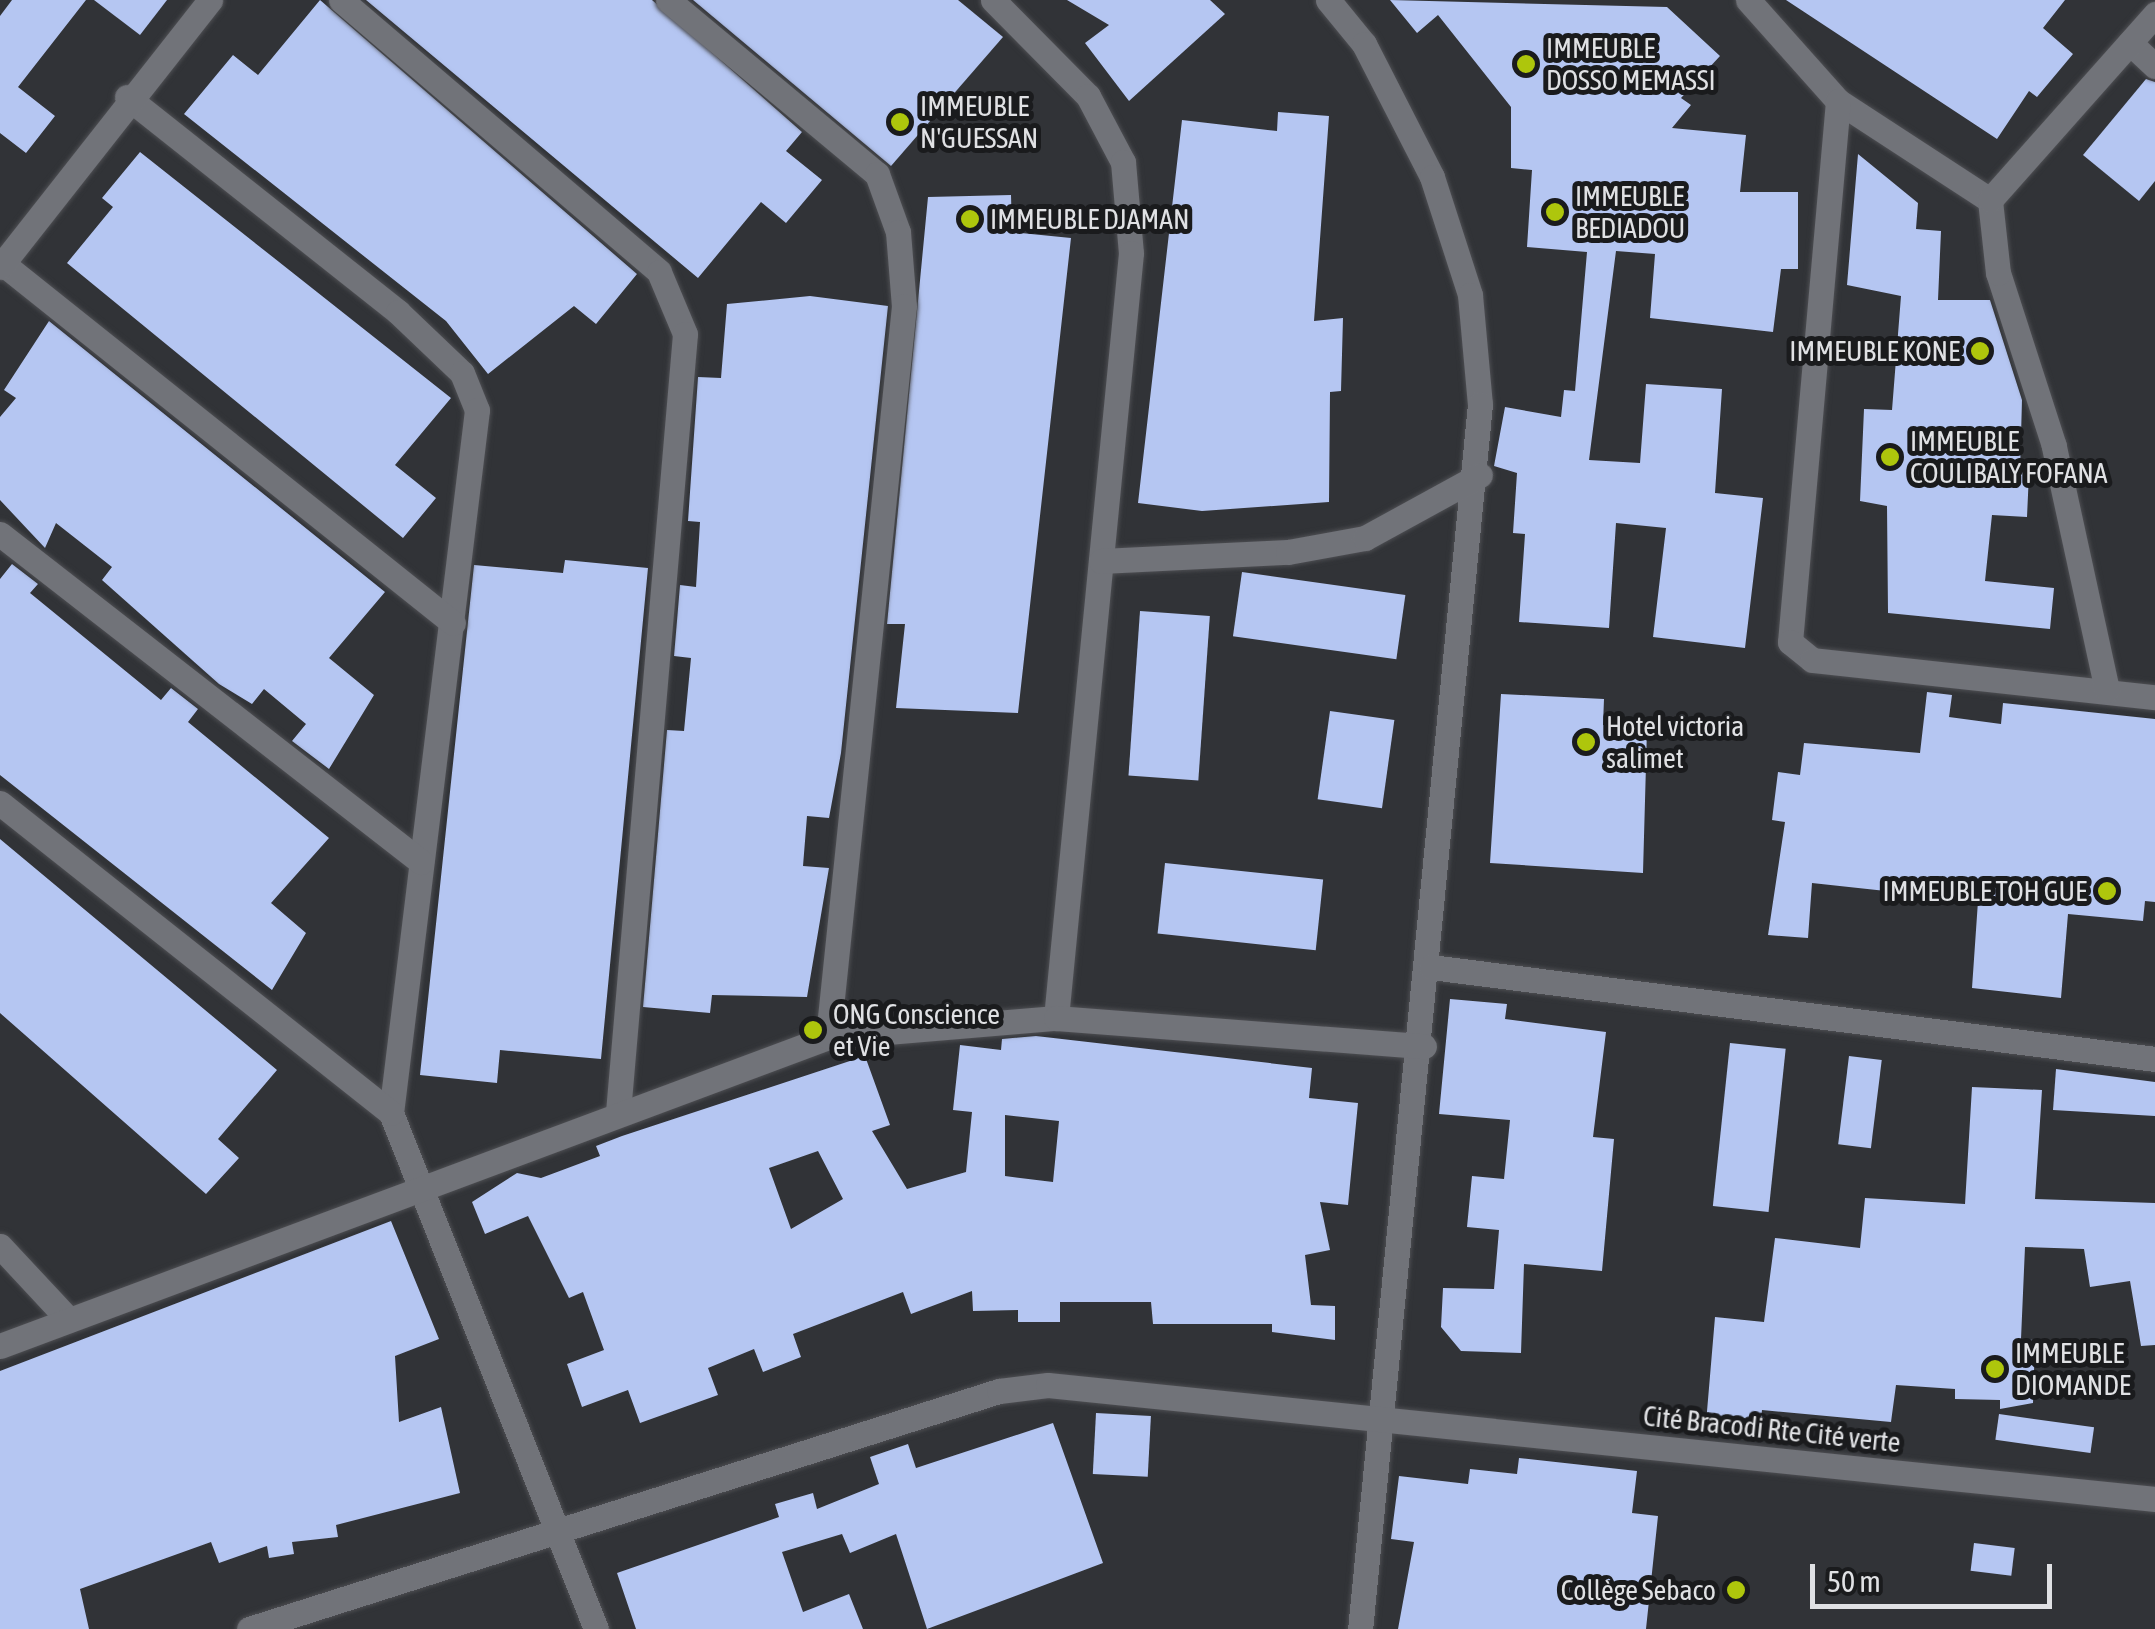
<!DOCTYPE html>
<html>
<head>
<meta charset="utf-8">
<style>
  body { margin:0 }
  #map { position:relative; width:2155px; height:1629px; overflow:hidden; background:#313337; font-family:"Asap Condensed",sans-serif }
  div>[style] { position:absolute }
  .building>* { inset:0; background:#b5c6f2; transform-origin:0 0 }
  .roads { filter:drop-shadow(0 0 2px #4d4e52) drop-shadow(0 0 2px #4d4e52) }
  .minor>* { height:25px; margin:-12.5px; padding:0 12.5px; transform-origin:12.5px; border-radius:12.5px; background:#717379 }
  .dots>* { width:28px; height:28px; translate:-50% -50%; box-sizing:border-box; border:5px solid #1a1b1d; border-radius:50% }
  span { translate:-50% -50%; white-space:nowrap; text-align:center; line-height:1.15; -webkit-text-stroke:10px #1a1b1d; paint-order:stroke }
  .poi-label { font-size:28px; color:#e0e1e4 }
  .left { translate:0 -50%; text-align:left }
  .right { translate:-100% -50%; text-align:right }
  .street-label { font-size:28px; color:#e0e1e4 }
  .scale { position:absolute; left:1810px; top:1564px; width:242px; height:45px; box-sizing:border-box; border:5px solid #e0e1e4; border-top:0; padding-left:12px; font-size:30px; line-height:35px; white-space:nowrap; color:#e0e1e4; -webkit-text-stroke:8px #1a1b1d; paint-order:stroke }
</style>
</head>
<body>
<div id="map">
  <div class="building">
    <div style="clip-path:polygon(12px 0,86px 0,18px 87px,55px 116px,26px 153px,0 133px,0 16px)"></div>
    <div style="clip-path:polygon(94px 0,167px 0,140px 35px)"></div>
    <div style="clip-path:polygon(320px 0,637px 274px,596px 324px,574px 306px,488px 374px,446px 321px,184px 114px,233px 55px,258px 75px)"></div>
    <div style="clip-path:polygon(366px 0,652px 0,802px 132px,786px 151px,822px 180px,786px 223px,761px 202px,698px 278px)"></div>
    <div style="clip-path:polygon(693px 0,958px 0,1003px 37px,891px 166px)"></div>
    <div style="clip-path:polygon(1067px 0,1210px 0,1225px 14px,1129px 101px,1085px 43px,1109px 25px)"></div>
    <div style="clip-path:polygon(1390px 0,1667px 7px,1720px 56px,1681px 98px,1691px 105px,1672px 128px,1746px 135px,1740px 192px,1798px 192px,1798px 269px,1781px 269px,1773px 332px,1650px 318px,1655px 254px,1616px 251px,1589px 460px,1640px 463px,1646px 384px,1722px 389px,1715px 493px,1763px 498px,1745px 648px,1653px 637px,1666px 528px,1616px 523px,1609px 628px,1519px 622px,1525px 534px,1513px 533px,1517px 473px,1494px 466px,1505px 407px,1561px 417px,1564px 390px,1575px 391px,1587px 252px,1527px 247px,1532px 170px,1511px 168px,1511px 107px,1438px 15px,1417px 33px)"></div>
    <div style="clip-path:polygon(1786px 0,2065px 0,2043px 28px,2073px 54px,2037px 97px,2029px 91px,1997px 139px)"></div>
    <div style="clip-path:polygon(2146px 79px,2155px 82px,2155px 181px,2139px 201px,2083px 155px)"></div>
    <div style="clip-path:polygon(1278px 112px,1329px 116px,1314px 321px,1343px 318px,1341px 391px,1330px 392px,1329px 502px,1202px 511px,1138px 503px,1182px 120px,1277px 131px)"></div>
    <div style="clip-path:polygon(140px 152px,451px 398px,395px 465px,436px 498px,403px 538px,67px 263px,113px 207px,102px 198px)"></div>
    <div style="clip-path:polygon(1858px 154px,1918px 203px,1916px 229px,1941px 231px,1938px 300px,1990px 300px,2022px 400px,2020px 472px,2029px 473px,2027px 517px,1992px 515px,1985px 581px,2054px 588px,2050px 629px,1888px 613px,1887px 506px,1860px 501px,1864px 409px,1892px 410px,1901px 296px,1847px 285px)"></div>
    <div style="clip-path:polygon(1011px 195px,1012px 232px,1071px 238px,1018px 713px,896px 708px,905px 624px,887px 624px,928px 197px)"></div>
    <div style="clip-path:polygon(810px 296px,888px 306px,841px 753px,829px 818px,807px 816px,803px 866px,829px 868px,807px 997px,712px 995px,710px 1013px,643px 1007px,667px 730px,684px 731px,691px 658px,674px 656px,680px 585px,696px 587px,700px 522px,688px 521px,698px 377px,721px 378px,727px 304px)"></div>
    <div style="clip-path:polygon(49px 321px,385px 592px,329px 658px,374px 695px,329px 769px,292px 741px,306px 724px,264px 689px,252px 704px,219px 684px,102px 580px,112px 567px,56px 523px,45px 548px,0 500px,0 417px,16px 398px,4px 390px)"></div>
    <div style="clip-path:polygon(565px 560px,648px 568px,601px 1059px,500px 1050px,497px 1083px,420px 1075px,474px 565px,563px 573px)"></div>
    <div style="clip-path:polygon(12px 564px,38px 584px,30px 593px,161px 700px,171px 688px,198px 709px,188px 722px,329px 838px,271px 903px,306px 933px,272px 990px,0 775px,0 579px)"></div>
    <div style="left:1242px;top:572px;width:165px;height:65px;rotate:8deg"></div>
    <div style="left:1140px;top:611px;width:70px;height:165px;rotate:4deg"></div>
    <div style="clip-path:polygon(1927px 692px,1952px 695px,1949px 717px,2001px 724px,2003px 703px,2155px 719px,2155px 902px,2145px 901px,2143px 921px,2068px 914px,2061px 998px,1972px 988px,1978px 901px,1812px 883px,1808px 938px,1768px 935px,1785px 822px,1772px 820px,1778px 772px,1800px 775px,1804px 743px,1920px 753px)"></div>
    <div style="clip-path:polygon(1501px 694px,1604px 699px,1603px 725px,1647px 729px,1643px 873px,1490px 863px)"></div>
    <div style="left:1330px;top:711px;width:65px;height:89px;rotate:8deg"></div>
    <div style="clip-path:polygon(0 839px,277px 1070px,218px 1139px,239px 1158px,206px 1194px,0 1013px)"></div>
    <div style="left:1165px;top:863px;width:159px;height:71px;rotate:6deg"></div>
    <div style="clip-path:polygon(1450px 999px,1507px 1004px,1505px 1019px,1606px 1032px,1593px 1137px,1614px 1139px,1602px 1271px,1524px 1264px,1521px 1353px,1461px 1351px,1441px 1327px,1443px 1288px,1494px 1289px,1499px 1230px,1467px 1227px,1472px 1176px,1504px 1179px,1510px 1120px,1439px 1114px)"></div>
    <div style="clip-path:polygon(evenodd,1036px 1036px,1312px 1068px,1309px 1098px,1358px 1103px,1348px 1205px,1320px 1202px,1330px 1250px,1305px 1255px,1311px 1305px,1335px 1306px,1335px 1340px,1272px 1332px,1272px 1324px,1153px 1324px,1151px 1302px,1060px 1302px,1060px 1322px,1018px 1322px,1018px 1310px,973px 1311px,972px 1291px,911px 1314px,903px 1292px,793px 1334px,801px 1357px,763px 1372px,754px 1349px,708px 1368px,718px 1395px,640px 1423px,628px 1390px,582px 1407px,567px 1364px,604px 1350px,583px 1292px,569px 1298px,528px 1216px,485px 1234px,472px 1202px,517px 1173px,541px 1178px,600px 1156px,596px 1146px,622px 1136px,865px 1056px,890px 1125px,872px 1131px,907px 1189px,966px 1172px,972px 1112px,953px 1110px,960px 1045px,1001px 1050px,1002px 1039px,1036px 1036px,1005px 1115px,1059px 1121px,1053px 1182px,1005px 1176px,1005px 1115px,1036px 1036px,818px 1151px,843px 1199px,791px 1229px,769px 1168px,818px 1151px)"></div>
    <div style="left:1730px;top:1043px;width:56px;height:164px;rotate:6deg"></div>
    <div style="left:1849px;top:1056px;width:33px;height:89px;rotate:7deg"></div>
    <div style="clip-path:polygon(2056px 1069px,2155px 1082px,2155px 1116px,2053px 1110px)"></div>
    <div style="clip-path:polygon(1972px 1087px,2042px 1090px,2035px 1199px,2155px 1203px,2155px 1345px,2141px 1346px,2130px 1281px,2090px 1287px,2084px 1249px,2025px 1247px,2021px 1339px,2035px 1340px,2033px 1403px,2000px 1409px,2000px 1400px,1955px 1399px,1955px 1389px,1896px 1385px,1891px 1422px,1762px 1410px,1760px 1430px,1706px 1423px,1715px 1317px,1764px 1322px,1775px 1238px,1860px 1248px,1865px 1198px,1965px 1204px)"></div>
    <div style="clip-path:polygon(391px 1221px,439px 1339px,395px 1356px,399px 1422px,441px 1407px,460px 1493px,336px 1525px,338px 1537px,292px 1542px,294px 1554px,269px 1558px,267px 1546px,219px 1563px,211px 1542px,80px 1589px,89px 1629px,0 1629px,0 1371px)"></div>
    <div style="left:1096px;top:1413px;width:55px;height:61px;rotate:3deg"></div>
    <div style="left:1999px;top:1414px;width:96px;height:26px;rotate:8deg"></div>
    <div style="clip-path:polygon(1053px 1423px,1103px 1563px,927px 1629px,896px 1534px,850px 1553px,842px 1534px,782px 1552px,803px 1612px,849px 1594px,863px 1629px,636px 1629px,617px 1573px,779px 1517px,775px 1504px,813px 1493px,817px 1509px,879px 1484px,870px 1457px,908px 1444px,916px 1468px)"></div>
    <div style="clip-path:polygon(1519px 1458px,1637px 1471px,1632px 1513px,1658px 1516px,1646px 1629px,1398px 1629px,1414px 1542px,1391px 1539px,1399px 1476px,1468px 1484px,1470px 1469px,1517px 1474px)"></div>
    <div style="left:1974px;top:1543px;width:41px;height:28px;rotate:7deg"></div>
  </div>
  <div class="roads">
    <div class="minor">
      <div style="left:341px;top:0;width:418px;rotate:40.5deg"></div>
      <div style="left:659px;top:272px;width:67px;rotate:67.2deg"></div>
      <div style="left:685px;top:334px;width:782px;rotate:94.92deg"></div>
      <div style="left:668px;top:0;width:272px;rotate:39.8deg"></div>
      <div style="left:877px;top:174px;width:62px;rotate:70.1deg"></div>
      <div style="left:898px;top:232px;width:74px;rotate:85.4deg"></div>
      <div style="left:904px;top:306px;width:735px;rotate:95.94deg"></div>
      <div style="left:993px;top:0;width:135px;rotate:45.3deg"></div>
      <div style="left:1088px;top:96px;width:75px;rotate:62.1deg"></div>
      <div style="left:1123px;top:162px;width:91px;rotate:85deg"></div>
      <div style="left:1131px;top:253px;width:769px;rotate:95.6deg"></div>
      <div style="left:1328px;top:0;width:57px;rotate:50.7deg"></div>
      <div style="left:1364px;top:44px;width:149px;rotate:62.9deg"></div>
      <div style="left:1432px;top:177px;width:124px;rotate:72.1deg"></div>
      <div style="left:1470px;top:295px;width:109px;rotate:84.8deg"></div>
      <div style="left:1480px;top:404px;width:1231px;rotate:95.59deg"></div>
      <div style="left:1748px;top:0;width:135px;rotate:48.3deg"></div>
      <div style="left:1838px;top:101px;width:181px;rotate:33.1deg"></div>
      <div style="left:2130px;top:43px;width:34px;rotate:43deg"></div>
      <div style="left:127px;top:97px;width:346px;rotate:38.4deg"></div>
      <div style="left:398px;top:312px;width:88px;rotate:43.6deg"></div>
      <div style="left:462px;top:373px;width:40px;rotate:68deg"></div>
      <div style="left:477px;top:410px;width:708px;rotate:96.97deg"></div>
      <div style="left:391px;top:1113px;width:555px;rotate:68.33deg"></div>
      <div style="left:1838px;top:101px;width:543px;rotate:95.07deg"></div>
      <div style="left:1790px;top:642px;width:28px;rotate:39deg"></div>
      <div style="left:1812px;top:660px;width:345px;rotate:6.2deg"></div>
      <div style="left:2px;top:263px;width:577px;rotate:38.6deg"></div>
      <div style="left:0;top:267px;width:340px;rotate:-51.8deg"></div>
      <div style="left:0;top:534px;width:534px;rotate:37.92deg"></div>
      <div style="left:1101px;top:561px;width:187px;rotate:-2.8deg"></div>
      <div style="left:1288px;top:552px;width:78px;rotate:-10.3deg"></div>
      <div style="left:1365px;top:538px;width:131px;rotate:-28.7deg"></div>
      <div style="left:2107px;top:690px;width:250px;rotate:-102.3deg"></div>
      <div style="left:2054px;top:446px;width:182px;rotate:-107.9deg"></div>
      <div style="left:1998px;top:273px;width:73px;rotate:-96.3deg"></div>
      <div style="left:1990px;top:200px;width:249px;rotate:-48.4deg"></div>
      <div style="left:0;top:803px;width:499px;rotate:38.4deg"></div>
      <div style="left:1431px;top:967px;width:730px;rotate:7.24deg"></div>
      <div style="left:0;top:1246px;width:101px;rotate:47deg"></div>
      <div style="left:0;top:1346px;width:884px;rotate:-20.46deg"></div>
      <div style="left:828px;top:1037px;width:229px;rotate:-4.8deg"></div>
      <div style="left:1056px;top:1018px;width:369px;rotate:4.4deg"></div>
      <div style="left:249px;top:1629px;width:787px;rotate:-17.61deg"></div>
      <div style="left:999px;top:1391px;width:49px;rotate:-7deg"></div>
      <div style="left:1048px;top:1385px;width:1113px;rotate:5.88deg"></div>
    </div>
  </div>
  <div class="dots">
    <div style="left:1526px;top:64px;background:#aec60c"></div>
    <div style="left:900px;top:122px;background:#aec60c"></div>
    <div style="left:1555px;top:212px;background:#aec60c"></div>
    <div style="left:970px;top:219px;background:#aec60c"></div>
    <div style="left:1980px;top:351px;background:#aec60c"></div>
    <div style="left:1890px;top:457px;background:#aec60c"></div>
    <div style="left:1586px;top:742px;background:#aec60c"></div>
    <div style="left:2107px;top:891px;background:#aec60c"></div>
    <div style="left:813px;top:1030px;background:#aec60c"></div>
    <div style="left:1995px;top:1369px;background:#aec60c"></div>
    <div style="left:1736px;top:1590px;background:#aec60c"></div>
  </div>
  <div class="poi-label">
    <span class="left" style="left:1546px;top:64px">IMMEUBLE<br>DOSSO MEMASSI</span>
    <span class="left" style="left:920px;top:122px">IMMEUBLE<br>N'GUESSAN</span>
    <span class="left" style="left:1575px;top:212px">IMMEUBLE<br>BEDIADOU</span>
    <span class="left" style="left:990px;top:219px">IMMEUBLE DJAMAN</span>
    <span class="right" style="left:1960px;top:351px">IMMEUBLE KONE</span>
    <span class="left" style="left:1910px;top:457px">IMMEUBLE<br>COULIBALY FOFANA</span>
    <span class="left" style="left:1606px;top:742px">Hotel victoria<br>salimet</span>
    <span class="right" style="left:2087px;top:891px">IMMEUBLE TOH GUE</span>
    <span class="left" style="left:833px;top:1030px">ONG Conscience<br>et Vie</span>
    <span class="left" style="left:2015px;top:1369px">IMMEUBLE<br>DIOMANDE</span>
    <span class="right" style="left:1716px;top:1590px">Collège Sebaco</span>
  </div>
  <div class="street-label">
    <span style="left:1772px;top:1429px;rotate:6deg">Cité Bracodi Rte Cité verte</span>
  </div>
  <div class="scale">50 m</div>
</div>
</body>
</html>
